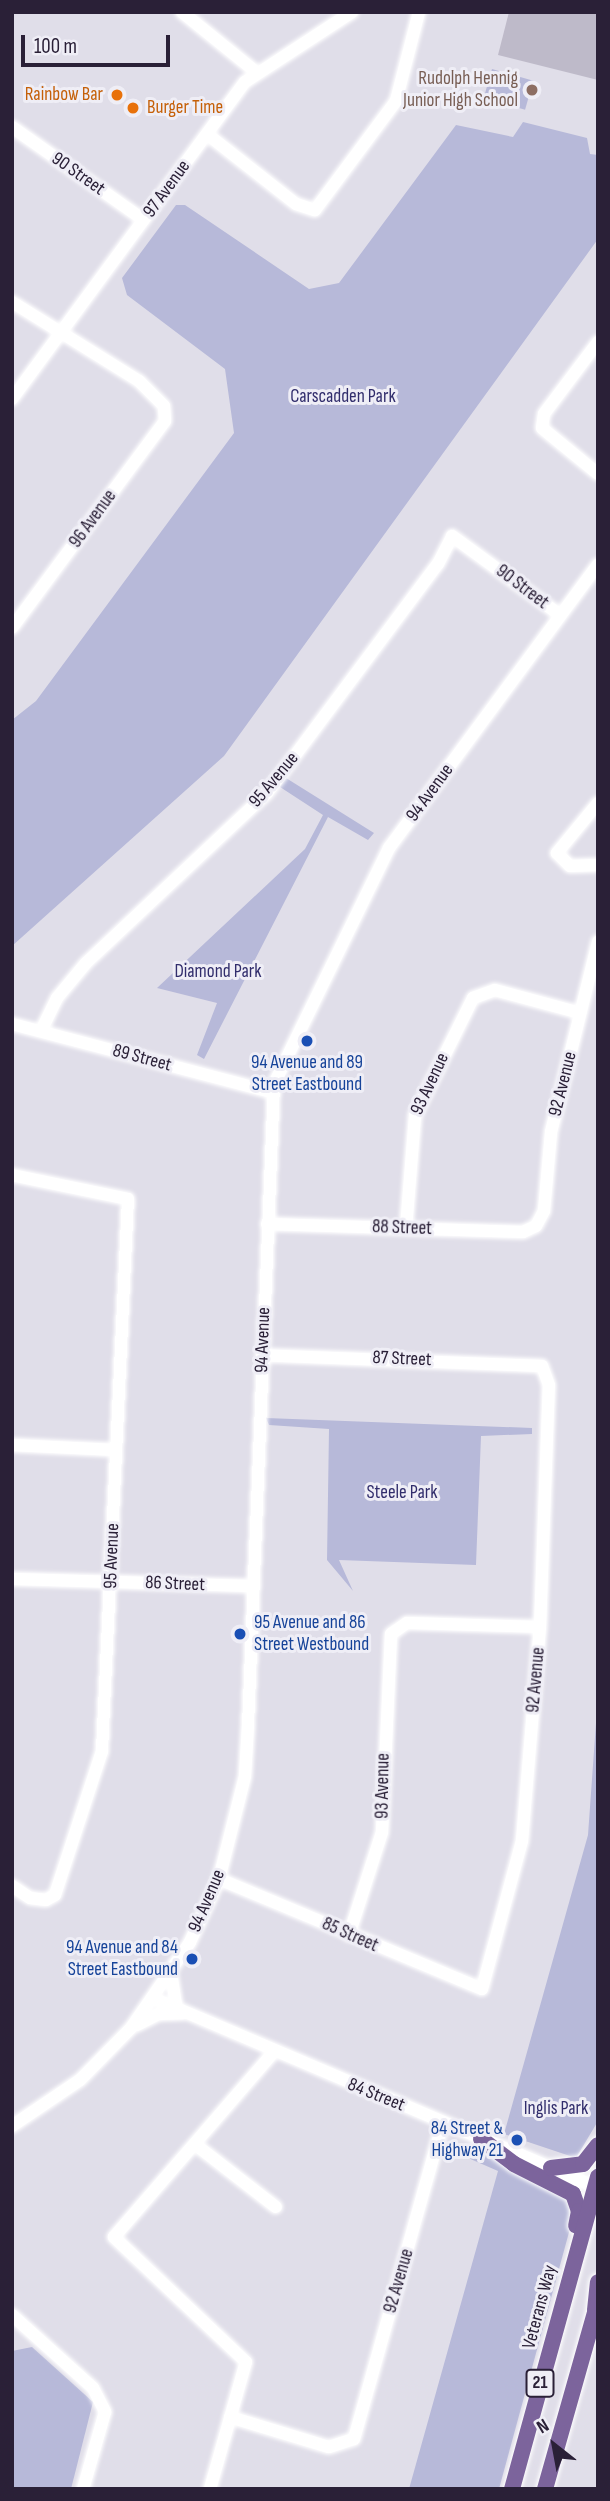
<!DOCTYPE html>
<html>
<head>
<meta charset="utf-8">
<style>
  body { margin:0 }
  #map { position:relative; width:610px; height:2501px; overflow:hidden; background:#e0dee9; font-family:"Sofia Sans Condensed",sans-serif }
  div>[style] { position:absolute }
  .green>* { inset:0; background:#b7b9d9; transform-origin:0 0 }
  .building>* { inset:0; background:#bebac9 }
  .roads { filter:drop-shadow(0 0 2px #fff) drop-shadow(0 0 2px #fff) }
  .minor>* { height:12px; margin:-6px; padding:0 6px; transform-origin:6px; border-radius:6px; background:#fff }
  .major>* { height:16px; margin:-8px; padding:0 8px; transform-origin:8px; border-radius:8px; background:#7c649c }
  .dots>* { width:19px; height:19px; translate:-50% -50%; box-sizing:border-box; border:4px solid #efeef6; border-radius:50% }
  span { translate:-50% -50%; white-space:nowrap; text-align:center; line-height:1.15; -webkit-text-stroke:6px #efeef6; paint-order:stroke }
  .shield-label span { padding:2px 5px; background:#efeef6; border:2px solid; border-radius:5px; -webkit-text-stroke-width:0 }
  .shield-label { font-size:18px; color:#2a2037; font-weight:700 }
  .education-label { font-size:19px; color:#785e54 }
  .right { translate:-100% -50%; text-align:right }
  .food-label { font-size:19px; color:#c56008 }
  .left { translate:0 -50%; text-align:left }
  .street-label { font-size:19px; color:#2a2037 }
  .park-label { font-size:19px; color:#312d6c }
  .transit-label { font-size:19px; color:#164399 }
  .frame { position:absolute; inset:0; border:14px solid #2a2037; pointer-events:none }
  .north { position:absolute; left:519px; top:2410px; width:70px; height:70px; -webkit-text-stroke:5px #efeef6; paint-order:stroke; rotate:329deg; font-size:19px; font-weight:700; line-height:28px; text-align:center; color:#2a2037 }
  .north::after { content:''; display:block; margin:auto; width:24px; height:32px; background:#2a2037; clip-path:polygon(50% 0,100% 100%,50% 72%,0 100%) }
  .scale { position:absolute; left:21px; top:35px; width:149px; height:32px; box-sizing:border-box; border:4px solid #2a2037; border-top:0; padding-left:9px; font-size:21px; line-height:24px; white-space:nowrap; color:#2a2037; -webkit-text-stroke:5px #efeef6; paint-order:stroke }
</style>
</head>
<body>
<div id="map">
  <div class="green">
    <div style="left:492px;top:69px;width:43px;height:30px;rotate:16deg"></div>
    <div style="clip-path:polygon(523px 122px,587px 138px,590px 154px,598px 155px,598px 239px,224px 756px,12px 946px,12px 720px,36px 701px,234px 433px,225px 369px,127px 295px,122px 278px,176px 205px,185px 205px,309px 289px,339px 283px,456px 125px,513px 137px)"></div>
    <div style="clip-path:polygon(286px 778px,374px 833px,368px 840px,328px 817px,204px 1059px,197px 1055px,217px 1003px,157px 988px,305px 849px,323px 815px,280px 787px)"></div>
    <div style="clip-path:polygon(266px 1418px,532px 1428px,532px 1434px,481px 1436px,476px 1565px,339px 1560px,353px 1591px,327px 1560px,329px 1429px,269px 1425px)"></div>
    <div style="clip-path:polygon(598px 1695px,598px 2121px,576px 2158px,504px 2134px,588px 1835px)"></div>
    <div style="clip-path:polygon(465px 2145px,568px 2196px,571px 2225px,499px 2489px,409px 2489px,498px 2171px,452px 2151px)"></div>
    <div style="clip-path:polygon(32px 2347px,93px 2402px,71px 2489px,12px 2489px,12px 2351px)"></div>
  </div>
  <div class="building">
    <div style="clip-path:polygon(509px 12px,598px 14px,598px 80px,498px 55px)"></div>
  </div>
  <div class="roads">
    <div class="minor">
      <div style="left:182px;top:12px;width:95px;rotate:39deg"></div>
      <div style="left:12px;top:127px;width:161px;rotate:35.2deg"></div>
      <div style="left:207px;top:134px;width:113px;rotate:38.2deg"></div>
      <div style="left:296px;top:204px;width:20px;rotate:18deg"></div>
      <div style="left:315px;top:210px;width:136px;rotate:-53.4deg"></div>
      <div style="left:396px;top:101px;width:92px;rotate:-75.5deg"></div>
      <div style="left:12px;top:302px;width:150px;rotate:31.9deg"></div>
      <div style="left:139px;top:381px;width:35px;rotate:45deg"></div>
      <div style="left:164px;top:406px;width:15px;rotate:86deg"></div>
      <div style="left:165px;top:421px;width:257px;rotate:126.5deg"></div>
      <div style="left:598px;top:342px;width:90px;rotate:126.9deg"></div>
      <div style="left:544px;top:414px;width:14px;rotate:98deg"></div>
      <div style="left:542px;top:428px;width:72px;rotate:39.4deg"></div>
      <div style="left:12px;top:399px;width:393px;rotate:-53.7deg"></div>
      <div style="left:245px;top:82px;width:128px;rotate:-33.2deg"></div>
      <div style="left:598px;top:803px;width:65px;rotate:129.4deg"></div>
      <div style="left:557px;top:853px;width:18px;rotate:45deg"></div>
      <div style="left:570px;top:866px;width:28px;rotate:-2deg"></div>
      <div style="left:12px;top:1024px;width:268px;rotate:14.7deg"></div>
      <div style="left:41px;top:1031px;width:37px;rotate:-64deg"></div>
      <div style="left:57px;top:998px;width:45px;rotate:-50.4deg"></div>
      <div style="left:86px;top:963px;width:248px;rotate:-43.2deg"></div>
      <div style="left:267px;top:793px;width:286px;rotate:-53.3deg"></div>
      <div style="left:438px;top:564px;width:31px;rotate:-63deg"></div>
      <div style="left:452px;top:536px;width:134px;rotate:36.2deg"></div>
      <div style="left:12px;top:1175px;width:118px;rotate:11.7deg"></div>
      <div style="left:128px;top:1199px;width:553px;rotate:92.7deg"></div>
      <div style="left:102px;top:1751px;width:151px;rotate:108.1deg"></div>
      <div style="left:55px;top:1895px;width:10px;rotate:151deg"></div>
      <div style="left:46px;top:1900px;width:16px;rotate:-173deg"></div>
      <div style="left:30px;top:1898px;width:22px;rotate:-146deg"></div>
      <div style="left:267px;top:1224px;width:256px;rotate:1.8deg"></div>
      <div style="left:523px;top:1232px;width:14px;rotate:-25deg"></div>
      <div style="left:536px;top:1226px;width:17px;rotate:-62deg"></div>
      <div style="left:544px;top:1211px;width:79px;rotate:-84.9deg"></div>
      <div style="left:551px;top:1132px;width:196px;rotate:-76.1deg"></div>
      <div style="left:406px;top:1228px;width:113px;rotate:-85.4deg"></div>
      <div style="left:415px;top:1115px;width:131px;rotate:-63.6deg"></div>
      <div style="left:473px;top:998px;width:23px;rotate:-20deg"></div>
      <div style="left:495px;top:990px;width:88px;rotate:15.1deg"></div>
      <div style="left:12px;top:1445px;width:103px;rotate:2.8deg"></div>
      <div style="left:12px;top:1579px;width:241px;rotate:1.7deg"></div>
      <div style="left:219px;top:1879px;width:285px;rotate:22.7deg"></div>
      <div style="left:482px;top:1989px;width:153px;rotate:-74.9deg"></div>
      <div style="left:522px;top:1841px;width:215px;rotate:-85.2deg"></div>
      <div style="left:540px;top:1627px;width:242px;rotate:-87.9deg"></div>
      <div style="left:549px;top:1385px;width:20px;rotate:-110deg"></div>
      <div style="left:542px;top:1366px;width:280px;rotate:-177.8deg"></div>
      <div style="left:349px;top:1935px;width:108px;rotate:-72.2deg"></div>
      <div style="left:382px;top:1832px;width:198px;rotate:-87.4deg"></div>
      <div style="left:391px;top:1634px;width:19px;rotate:-35deg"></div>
      <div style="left:407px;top:1623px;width:133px;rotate:1.7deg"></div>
      <div style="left:171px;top:1973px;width:36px;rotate:81deg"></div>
      <div style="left:155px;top:1999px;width:482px;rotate:23.1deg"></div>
      <div style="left:137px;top:2025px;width:25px;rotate:-27deg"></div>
      <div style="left:159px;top:2014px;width:24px;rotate:-2deg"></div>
      <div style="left:12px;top:2126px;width:82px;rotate:-34.1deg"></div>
      <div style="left:80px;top:2080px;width:73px;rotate:-45.6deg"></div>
      <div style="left:131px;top:2028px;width:104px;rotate:-55.5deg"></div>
      <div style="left:190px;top:1942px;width:69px;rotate:-65.3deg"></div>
      <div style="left:219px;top:1879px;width:106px;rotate:-75.8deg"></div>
      <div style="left:245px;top:1776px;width:50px;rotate:-86.6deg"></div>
      <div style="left:248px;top:1726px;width:643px;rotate:-87.68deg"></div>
      <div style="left:274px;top:1084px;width:263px;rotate:-64deg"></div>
      <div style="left:389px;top:848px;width:352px;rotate:-53.6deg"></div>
      <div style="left:196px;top:2145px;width:101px;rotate:37.8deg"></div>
      <div style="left:12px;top:2315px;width:109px;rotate:42deg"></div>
      <div style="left:93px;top:2388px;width:27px;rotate:63deg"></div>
      <div style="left:105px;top:2412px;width:80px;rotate:105.9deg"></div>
      <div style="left:230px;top:2417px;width:103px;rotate:16.9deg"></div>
      <div style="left:329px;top:2447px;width:26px;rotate:-18deg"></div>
      <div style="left:354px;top:2439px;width:328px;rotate:-74.3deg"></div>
      <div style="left:210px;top:2489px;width:132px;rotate:-74.2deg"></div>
      <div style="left:246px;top:2362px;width:182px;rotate:-136.6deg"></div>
      <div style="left:114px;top:2237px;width:243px;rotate:-49.2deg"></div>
    </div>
    <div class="major">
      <div style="left:481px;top:2139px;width:41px;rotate:37.1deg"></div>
      <div style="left:514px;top:2164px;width:66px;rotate:27deg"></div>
      <div style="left:573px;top:2194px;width:18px;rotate:71deg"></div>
      <div style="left:579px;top:2211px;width:15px;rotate:101deg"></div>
      <div style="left:551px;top:2168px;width:32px;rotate:-7deg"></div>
      <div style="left:583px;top:2164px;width:24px;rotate:-52deg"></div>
      <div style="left:595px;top:2310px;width:28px;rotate:-84deg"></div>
      <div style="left:512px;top:2489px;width:324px;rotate:-74.6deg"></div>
      <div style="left:545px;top:2489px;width:194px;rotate:-74.2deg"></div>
    </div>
  </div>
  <div class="dots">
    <div style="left:532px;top:90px;background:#8d6e63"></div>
    <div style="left:117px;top:95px;background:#e8710a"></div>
    <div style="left:133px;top:108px;background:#e8710a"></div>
    <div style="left:307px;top:1041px;background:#1a4fb4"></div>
    <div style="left:240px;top:1634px;background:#1a4fb4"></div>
    <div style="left:192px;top:1959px;background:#1a4fb4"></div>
    <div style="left:517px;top:2140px;background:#1a4fb4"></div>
  </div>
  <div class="shield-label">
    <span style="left:540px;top:2383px">21</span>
  </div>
  <div class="education-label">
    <span class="right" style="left:518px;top:90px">Rudolph Hennig<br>Junior High School</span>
  </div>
  <div class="food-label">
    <span class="right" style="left:103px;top:95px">Rainbow Bar</span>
    <span class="left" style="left:147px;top:108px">Burger Time</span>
  </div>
  <div class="street-label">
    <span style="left:78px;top:174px;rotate:35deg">90 Street</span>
    <span style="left:167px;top:189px;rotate:-54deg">97 Avenue</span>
    <span style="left:93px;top:519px;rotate:-54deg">96 Avenue</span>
    <span style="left:522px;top:587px;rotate:37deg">90 Street</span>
    <span style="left:274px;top:780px;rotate:-50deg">95 Avenue</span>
    <span style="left:430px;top:793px;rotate:-54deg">94 Avenue</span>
    <span style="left:142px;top:1058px;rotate:15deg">89 Street</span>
    <span style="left:430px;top:1084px;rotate:-65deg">93 Avenue</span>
    <span style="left:563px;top:1084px;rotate:-76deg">92 Avenue</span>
    <span style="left:402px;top:1228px;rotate:2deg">88 Street</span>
    <span style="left:263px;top:1340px;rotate:-88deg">94 Avenue</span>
    <span style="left:402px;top:1359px;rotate:2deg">87 Street</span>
    <span style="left:112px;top:1556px;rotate:-88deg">95 Avenue</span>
    <span style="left:175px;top:1584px;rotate:2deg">86 Street</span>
    <span style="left:536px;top:1680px;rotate:-85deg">92 Avenue</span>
    <span style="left:383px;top:1786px;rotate:-89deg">93 Avenue</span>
    <span style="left:207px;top:1901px;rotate:-67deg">94 Avenue</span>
    <span style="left:350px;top:1935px;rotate:24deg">85 Street</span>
    <span style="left:376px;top:2095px;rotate:22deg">84 Street</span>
    <span style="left:399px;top:2281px;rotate:-74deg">92 Avenue</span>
    <span style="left:540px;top:2307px;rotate:-75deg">Veterans Way</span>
  </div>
  <div class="park-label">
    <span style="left:343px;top:397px">Carscadden Park</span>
    <span style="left:218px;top:972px">Diamond Park</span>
    <span style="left:402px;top:1493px">Steele Park</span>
    <span style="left:556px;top:2109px">Inglis Park</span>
  </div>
  <div class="transit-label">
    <span style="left:307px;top:1074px">94 Avenue and 89<br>Street Eastbound</span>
    <span class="left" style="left:254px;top:1634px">95 Avenue and 86<br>Street Westbound</span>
    <span class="right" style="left:178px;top:1959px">94 Avenue and 84<br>Street Eastbound</span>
    <span class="right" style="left:503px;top:2140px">84 Street &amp;<br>Highway 21</span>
  </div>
  <div class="frame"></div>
  <div class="north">N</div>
  <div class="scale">100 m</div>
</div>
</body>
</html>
